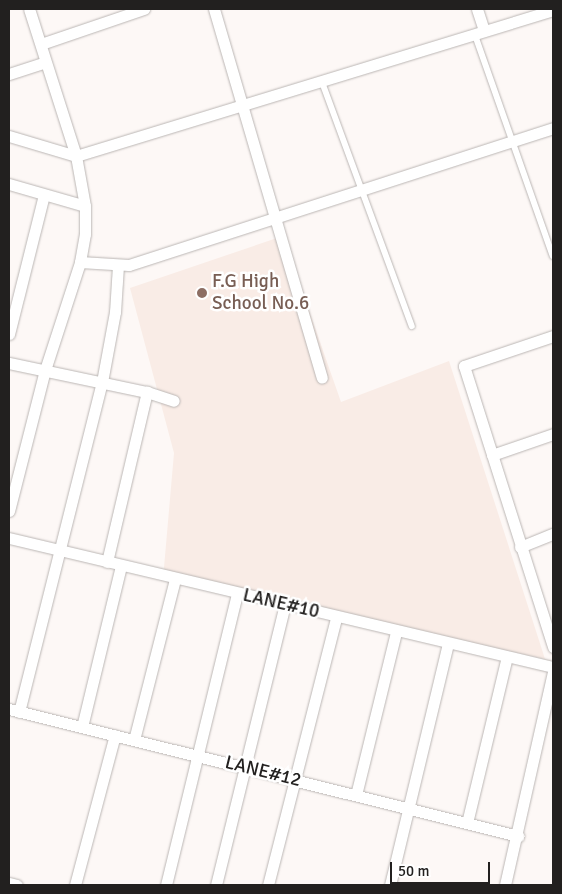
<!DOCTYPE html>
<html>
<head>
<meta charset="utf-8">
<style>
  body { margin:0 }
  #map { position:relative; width:562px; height:894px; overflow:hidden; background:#fdf8f6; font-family:Signika,sans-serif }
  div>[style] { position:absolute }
  .built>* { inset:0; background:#f9ece6 }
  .roads { filter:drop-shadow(0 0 1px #bbb6b4) drop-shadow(0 0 1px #bbb6b4) }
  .lane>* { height:5.5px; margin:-2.75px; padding:0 2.75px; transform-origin:2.75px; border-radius:2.75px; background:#fff }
  .street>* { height:11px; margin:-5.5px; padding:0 5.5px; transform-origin:5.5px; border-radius:5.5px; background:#fff }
  .dots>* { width:14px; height:14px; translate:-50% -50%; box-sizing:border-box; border:2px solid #fff; border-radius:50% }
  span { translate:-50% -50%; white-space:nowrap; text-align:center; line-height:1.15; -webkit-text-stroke:5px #fff; paint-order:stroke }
  .education-label { font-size:19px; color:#785e54 }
  .left { translate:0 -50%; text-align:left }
  .street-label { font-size:19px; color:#22201f }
  .frame { position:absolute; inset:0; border:10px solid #22201f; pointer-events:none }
  .scale { position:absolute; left:390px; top:862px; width:100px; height:22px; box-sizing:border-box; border:2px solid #22201f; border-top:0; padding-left:6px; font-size:15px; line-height:18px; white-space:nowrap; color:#22201f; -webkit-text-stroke:4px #fff; paint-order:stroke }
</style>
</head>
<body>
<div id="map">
  <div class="built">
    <div style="clip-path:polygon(283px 236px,341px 402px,449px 361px,545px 659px,163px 579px,174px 453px,130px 288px)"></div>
  </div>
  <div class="roads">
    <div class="lane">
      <div style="left:475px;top:34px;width:235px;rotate:70.6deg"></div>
      <div style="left:322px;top:81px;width:261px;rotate:69.8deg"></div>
    </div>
    <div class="street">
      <div style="left:214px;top:9px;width:384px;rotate:73.7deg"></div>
      <div style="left:477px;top:9px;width:23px;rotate:72deg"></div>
      <div style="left:41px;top:44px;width:109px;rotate:-18.8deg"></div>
      <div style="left:9px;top:74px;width:38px;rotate:-18deg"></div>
      <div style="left:9px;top:136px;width:70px;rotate:16.6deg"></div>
      <div style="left:76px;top:156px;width:499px;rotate:-17deg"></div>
      <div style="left:9px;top:184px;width:79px;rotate:16.1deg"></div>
      <div style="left:80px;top:262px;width:49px;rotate:3.5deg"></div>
      <div style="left:129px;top:265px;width:446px;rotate:-17.9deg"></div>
      <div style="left:9px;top:334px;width:143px;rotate:-75.9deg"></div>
      <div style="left:553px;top:336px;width:94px;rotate:161.4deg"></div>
      <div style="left:464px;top:366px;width:295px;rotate:72.4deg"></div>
      <div style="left:9px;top:363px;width:141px;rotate:11.9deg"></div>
      <div style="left:147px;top:392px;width:28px;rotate:18deg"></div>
      <div style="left:492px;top:455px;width:65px;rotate:-19deg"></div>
      <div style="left:9px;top:511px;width:146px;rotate:-75.7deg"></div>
      <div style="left:45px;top:370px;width:114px;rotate:-72deg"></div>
      <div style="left:80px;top:262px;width:28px;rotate:-80deg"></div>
      <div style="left:85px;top:234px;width:28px;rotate:-90deg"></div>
      <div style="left:85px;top:206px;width:51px;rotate:-100.2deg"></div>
      <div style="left:76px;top:156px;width:154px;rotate:-107.7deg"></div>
      <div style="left:9px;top:538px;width:559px;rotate:13.34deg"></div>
      <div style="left:520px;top:547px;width:35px;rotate:-22deg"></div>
      <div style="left:107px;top:562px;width:175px;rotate:-76.8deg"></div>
      <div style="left:9px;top:709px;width:525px;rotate:14.01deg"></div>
      <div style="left:19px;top:712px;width:340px;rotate:-75.9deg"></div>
      <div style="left:102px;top:382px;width:71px;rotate:-79.5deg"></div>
      <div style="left:115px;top:312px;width:46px;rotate:-86.3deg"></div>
      <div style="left:82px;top:727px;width:166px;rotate:-76.4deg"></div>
      <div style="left:134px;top:740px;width:166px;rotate:-75.7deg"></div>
      <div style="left:356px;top:795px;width:168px;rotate:-76.2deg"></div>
      <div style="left:467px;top:823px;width:171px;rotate:-76.5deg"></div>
      <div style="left:9px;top:883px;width:8px;rotate:14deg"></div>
      <div style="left:75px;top:885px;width:155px;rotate:-75.1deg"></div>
      <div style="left:166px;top:885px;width:300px;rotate:-76.3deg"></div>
      <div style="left:216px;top:885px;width:288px;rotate:-76.2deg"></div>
      <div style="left:268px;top:885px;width:276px;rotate:-75.7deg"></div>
      <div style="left:390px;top:885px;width:248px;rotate:-76.5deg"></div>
      <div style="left:505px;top:885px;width:218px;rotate:-77.3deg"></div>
    </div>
  </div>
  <div class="dots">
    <div style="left:202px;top:293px;background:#8d6e63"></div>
  </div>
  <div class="education-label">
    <span class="left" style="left:212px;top:293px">F.G High<br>School No.6</span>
  </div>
  <div class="street-label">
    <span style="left:281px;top:604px;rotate:13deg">LANE#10</span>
    <span style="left:263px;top:772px;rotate:14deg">LANE#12</span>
  </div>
  <div class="frame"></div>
  <div class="scale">50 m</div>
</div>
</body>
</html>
